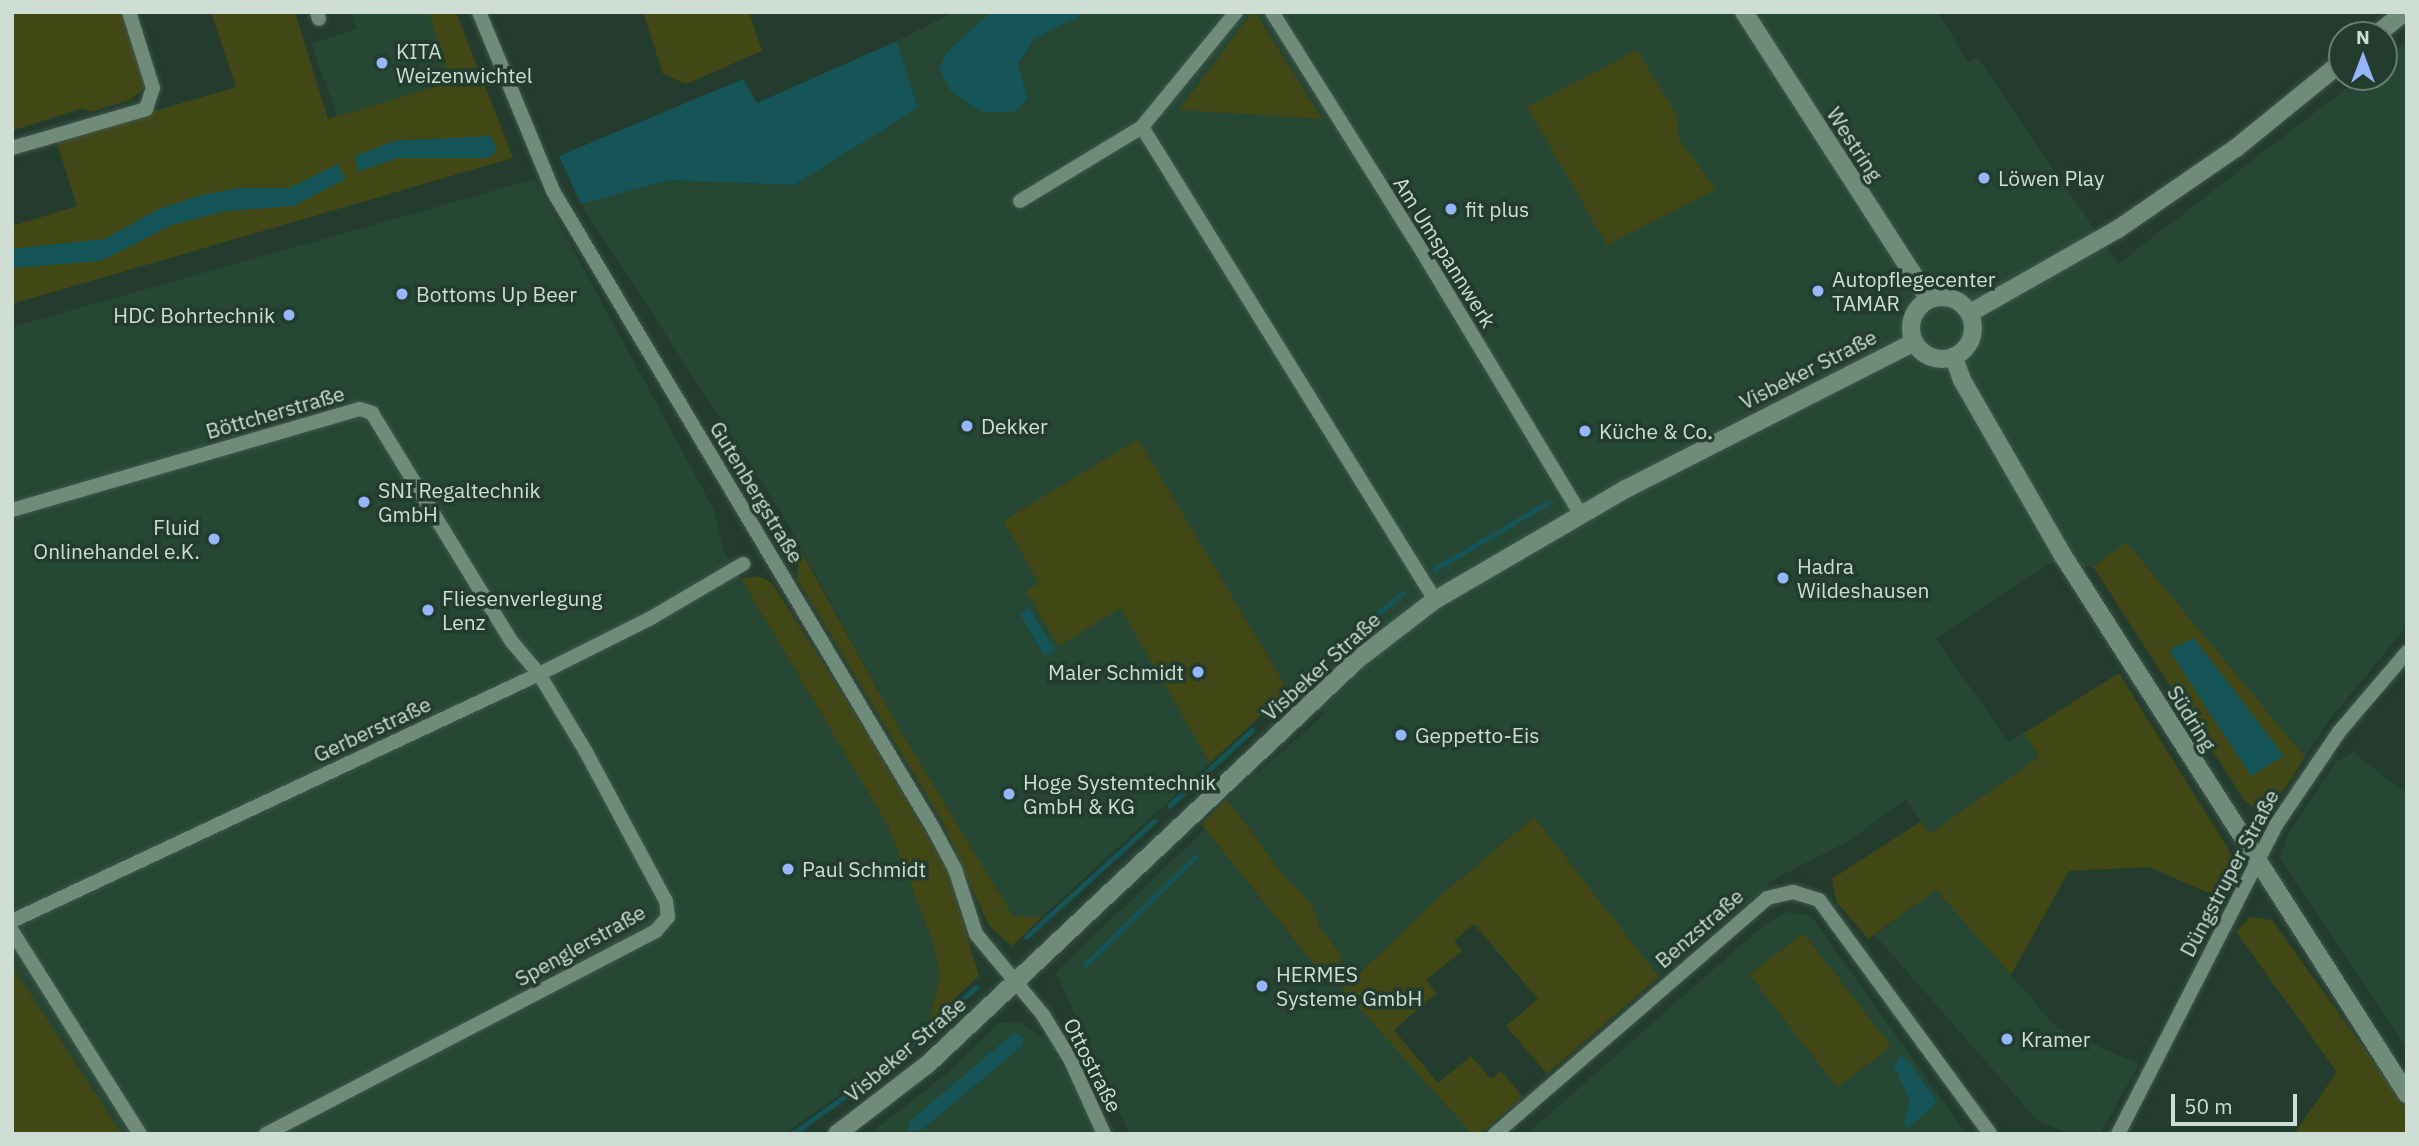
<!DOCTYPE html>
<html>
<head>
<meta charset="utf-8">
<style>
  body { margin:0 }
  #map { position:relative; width:2419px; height:1146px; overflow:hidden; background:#233c2e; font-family:"IBM Plex Sans",sans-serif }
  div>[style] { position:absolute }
  .built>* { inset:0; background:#264734 }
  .green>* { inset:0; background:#414715; transform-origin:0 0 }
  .water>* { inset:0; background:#155558 }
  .stream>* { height:5px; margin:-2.5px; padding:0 2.5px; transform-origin:2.5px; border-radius:2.5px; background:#155558 }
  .roads { filter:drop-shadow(0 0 2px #41574b) drop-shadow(0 0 2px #41574b) }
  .street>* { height:14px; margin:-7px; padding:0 7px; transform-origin:7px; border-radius:7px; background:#6f8b7a }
  .secondary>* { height:18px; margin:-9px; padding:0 9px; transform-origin:9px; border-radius:9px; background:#6f8b7a }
  .secondary>.ring { margin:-9px; padding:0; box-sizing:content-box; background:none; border:18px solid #6f8b7a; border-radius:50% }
  .dots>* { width:19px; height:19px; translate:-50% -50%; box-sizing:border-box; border:4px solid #233c2e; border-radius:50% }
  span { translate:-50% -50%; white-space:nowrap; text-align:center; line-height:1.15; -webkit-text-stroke:7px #233c2e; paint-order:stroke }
  .poi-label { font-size:21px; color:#cfded5 }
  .left { translate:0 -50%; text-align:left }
  .right { translate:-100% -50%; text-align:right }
  .street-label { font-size:21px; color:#cfded5 }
  .frame { position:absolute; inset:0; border:14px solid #cfded5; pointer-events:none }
  .north { position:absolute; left:2328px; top:21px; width:70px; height:70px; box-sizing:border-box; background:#233c2e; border:2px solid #687d71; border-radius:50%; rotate:0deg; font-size:19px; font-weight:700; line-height:28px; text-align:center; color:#cfded5 }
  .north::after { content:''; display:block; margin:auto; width:24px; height:32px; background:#95b6fd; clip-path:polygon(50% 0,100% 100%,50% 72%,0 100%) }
  .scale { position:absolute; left:2171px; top:1094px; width:126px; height:32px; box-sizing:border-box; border:4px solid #cfded5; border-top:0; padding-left:9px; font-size:21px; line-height:24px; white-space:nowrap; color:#cfded5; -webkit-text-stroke:5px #233c2e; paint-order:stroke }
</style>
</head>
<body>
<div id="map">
  <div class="built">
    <div style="clip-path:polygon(351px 12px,428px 12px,452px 82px,337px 116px,312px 44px,357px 29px)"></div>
    <div style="clip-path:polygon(954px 12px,1938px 12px,1968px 62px,1977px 57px,2118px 264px,2361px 77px,2384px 77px,2384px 59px,2407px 42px,2407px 626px,2327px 723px,2305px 757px,2126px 543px,2093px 567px,2051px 563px,1936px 639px,2009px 742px,2024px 733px,2039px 757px,1929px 834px,1906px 799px,1849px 841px,1778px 877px,1659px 977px,1533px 818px,1439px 897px,1344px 989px,1472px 1134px,1130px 1134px,1056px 973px,1205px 829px,1318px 969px,1342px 989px,1341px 954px,1320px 928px,1312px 905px,1281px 872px,1227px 799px,1325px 714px,1288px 690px,1138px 439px,1003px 521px,1039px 583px,1027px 591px,1059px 645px,1120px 607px,1210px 763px,1042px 917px,1013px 916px,900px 730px,783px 515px,581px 204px,670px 180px,794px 185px,918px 108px,897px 41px)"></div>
    <div style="clip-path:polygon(535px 179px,714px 510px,723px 549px,888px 826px,933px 942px,940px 976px,929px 1022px,878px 1068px,784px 1134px,122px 1134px,12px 966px,12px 327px)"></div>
    <div style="clip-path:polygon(2353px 752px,2407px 794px,2407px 1050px,2280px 857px,2289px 832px,2336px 762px)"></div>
    <div style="clip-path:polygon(1936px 889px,2057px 1028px,2139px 1064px,2100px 1134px,2071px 1134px,2038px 1121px,1875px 935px)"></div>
    <div style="clip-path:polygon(1787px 912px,1811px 916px,1966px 1134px,1527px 1134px,1764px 925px)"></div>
    <div style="clip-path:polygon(1020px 1022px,1050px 1042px,1097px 1134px,870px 1134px,951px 1070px,1000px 1023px)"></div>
  </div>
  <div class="green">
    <div style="clip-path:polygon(12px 12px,122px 12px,145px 83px,141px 91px,130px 100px,91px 112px,83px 108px,12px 131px)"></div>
    <div style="clip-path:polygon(211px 12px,295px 12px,328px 119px,451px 82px,428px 12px,456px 12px,513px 158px,12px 304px,12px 226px,77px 206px,56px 140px,236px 87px)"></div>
    <div style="clip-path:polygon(643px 12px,749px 12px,762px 51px,686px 84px,663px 74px)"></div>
    <div style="clip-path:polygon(1252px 12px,1255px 12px,1322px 119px,1179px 110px)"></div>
    <div style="clip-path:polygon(1637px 50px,1677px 116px,1677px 136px,1716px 190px,1607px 245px,1527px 107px)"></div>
    <div style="clip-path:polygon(1138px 439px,1288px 690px,1210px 763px,1120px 608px,1059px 646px,1026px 591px,1039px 583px,1003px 521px)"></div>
    <div style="clip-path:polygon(2126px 542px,2305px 757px,2271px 810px,2260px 813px,2245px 801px,2093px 567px)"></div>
    <div style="clip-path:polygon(800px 549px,900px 730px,1013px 916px,1042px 917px,1012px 946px,989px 926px,943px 823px,797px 579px)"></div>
    <div style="clip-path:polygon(758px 576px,772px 583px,870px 737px,948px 872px,979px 976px,929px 1022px,940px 976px,933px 942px,888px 826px,741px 579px)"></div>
    <div style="clip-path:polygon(2119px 673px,2235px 860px,2225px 900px,2149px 867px,2069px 871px,2011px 975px,1936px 890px,1868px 939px,1836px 901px,1832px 879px,1921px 821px,1930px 833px,2039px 757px,2024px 733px)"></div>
    <div style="clip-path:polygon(1227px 799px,1281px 872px,1312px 905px,1320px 928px,1341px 954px,1343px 989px,1439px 897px,1534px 817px,1659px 977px,1547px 1074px,1506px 1026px,1538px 999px,1474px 924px,1454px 941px,1462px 951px,1426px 980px,1437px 993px,1394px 1030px,1438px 1083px,1471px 1056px,1491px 1079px,1501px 1071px,1523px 1097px,1480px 1134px,1472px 1134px,1343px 990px,1318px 969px,1201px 824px)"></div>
    <div style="clip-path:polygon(2250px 917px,2272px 920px,2407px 1108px,2407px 1134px,2294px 1134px,2337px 1072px,2236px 932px)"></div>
    <div style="left:1803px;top:933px;width:143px;height:68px;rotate:52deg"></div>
    <div style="clip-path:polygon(12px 966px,122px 1134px,12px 1134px)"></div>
  </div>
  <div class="water">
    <div style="clip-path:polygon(991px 12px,1088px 12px,1033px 39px,1018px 64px,1027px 98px,1014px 112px,983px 112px,952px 93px,939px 68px,947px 52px)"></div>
    <div style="clip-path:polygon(897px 41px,918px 108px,794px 185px,670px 180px,581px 204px,559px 156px,743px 79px,757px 103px)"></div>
    <div style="clip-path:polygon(490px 136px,497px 148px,490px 158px,398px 158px,358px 172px,355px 156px,394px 141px)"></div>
    <div style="clip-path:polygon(338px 164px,345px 179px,294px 206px,226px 211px,172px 225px,101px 261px,12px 268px,12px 249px,104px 239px,157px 210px,197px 196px,239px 188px,289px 188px)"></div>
    <div style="clip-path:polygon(1029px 608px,1054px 649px,1051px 654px,1044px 655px,1020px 614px)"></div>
    <div style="clip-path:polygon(2194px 638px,2284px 756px,2251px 776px,2169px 650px)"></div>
    <div style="clip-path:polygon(1015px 1032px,1024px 1039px,1022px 1046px,921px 1130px,908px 1132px,910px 1121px)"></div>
    <div style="clip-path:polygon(1900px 1056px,1907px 1059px,1937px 1102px,1908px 1128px,1904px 1123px,1910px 1101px,1894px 1066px)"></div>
  </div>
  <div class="stream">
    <div style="left:1435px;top:569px;width:130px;rotate:-30.5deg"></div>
    <div style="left:1281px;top:699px;width:38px;rotate:-47deg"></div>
    <div style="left:1307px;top:671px;width:124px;rotate:-39.1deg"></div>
    <div style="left:1170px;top:805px;width:111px;rotate:-42.4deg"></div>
    <div style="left:1026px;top:937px;width:173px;rotate:-42.2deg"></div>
    <div style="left:1085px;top:965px;width:154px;rotate:-44.5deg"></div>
    <div style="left:792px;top:1134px;width:119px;rotate:-35.4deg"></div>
    <div style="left:889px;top:1065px;width:117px;rotate:-41.9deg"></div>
  </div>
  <div class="roads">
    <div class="street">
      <div style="left:317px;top:12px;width:7px;rotate:74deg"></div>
      <div style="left:479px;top:12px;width:194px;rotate:67.5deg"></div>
      <div style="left:553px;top:191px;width:742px;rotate:59.18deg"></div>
      <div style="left:933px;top:828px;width:47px;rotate:61.8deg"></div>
      <div style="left:955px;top:869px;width:68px;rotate:72.1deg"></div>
      <div style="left:976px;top:934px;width:105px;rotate:50.4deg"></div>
      <div style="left:1043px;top:1015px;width:52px;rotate:58.5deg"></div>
      <div style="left:1070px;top:1059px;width:82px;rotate:65.6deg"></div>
      <div style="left:1236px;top:12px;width:149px;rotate:129.3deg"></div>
      <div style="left:1142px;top:127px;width:556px;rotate:58.22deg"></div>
      <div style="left:1272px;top:12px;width:267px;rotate:57.9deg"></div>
      <div style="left:1414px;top:238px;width:323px;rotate:58.9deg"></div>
      <div style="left:12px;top:148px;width:140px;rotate:-16.2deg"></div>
      <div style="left:146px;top:109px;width:22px;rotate:-72deg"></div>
      <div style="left:153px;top:88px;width:80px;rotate:-107.5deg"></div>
      <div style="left:1020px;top:201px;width:143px;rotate:-31.2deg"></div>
      <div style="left:12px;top:510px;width:362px;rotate:-16.2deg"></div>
      <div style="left:360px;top:409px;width:13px;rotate:18deg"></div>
      <div style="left:372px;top:413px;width:268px;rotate:58.6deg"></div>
      <div style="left:512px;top:642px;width:42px;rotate:49.8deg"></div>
      <div style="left:539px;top:674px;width:91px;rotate:58.9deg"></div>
      <div style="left:586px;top:752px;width:169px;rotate:61.8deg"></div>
      <div style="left:666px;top:901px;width:16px;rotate:83deg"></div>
      <div style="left:668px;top:917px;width:18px;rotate:131deg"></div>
      <div style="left:656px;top:931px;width:440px;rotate:152.5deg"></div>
      <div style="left:12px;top:921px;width:582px;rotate:-25.11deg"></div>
      <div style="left:539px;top:674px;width:125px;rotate:-26.6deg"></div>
      <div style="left:651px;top:618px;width:107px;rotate:-30.4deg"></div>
      <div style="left:12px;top:931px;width:240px;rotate:57.8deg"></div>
      <div style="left:1495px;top:1134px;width:360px;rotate:-40.9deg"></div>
      <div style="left:1767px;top:898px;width:27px;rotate:-13deg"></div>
      <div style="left:1793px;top:892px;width:27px;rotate:17deg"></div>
      <div style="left:1819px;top:900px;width:290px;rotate:53.8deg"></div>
      <div style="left:2118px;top:1134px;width:347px;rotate:-62.9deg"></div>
      <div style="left:2276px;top:825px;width:112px;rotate:-55.9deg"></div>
      <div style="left:2339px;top:732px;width:105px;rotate:-49.6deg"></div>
    </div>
    <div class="secondary">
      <div style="left:1744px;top:12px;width:341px;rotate:57.2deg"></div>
      <div style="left:2376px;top:35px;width:36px;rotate:-39deg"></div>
      <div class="ring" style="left:1911px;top:297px;width:44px;height:44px"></div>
      <div style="left:1970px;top:313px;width:170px;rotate:-29.6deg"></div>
      <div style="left:2118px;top:229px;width:143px;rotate:-34.5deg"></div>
      <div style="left:2236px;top:148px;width:136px;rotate:-39.1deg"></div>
      <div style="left:1954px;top:358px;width:23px;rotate:70deg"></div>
      <div style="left:1962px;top:380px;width:201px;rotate:60.1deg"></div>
      <div style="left:2062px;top:554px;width:641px;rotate:57.43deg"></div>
      <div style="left:837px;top:1134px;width:115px;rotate:-37.6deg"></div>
      <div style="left:928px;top:1064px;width:589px;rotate:-43.28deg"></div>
      <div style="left:1357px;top:660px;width:98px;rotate:-37.6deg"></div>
      <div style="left:1435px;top:600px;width:221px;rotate:-30.2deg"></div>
      <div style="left:1626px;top:489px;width:323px;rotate:-27deg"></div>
    </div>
  </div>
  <div class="dots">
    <div style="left:382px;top:63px;background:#95b6fd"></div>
    <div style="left:1984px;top:178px;background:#95b6fd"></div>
    <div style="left:1451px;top:209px;background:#95b6fd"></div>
    <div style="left:1818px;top:291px;background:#95b6fd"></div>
    <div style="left:402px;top:294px;background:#95b6fd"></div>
    <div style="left:289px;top:315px;background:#95b6fd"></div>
    <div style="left:967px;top:426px;background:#95b6fd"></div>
    <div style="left:1585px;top:431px;background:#95b6fd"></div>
    <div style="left:364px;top:502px;background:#95b6fd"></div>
    <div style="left:214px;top:539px;background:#95b6fd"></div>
    <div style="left:1783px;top:578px;background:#95b6fd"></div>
    <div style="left:428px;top:610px;background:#95b6fd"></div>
    <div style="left:1198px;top:672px;background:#95b6fd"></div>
    <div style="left:1401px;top:735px;background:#95b6fd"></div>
    <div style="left:1009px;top:794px;background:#95b6fd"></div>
    <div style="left:788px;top:869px;background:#95b6fd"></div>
    <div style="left:1262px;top:986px;background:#95b6fd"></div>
    <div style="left:2007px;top:1039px;background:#95b6fd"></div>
  </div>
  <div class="poi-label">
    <span class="left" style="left:396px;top:63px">KITA<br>Weizenwichtel</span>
    <span class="left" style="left:1998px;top:178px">Löwen Play</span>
    <span class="left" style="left:1465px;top:209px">fit plus</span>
    <span class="left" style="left:1832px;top:291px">Autopflegecenter<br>TAMAR</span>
    <span class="left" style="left:416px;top:294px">Bottoms Up Beer</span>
    <span class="right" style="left:275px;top:315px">HDC Bohrtechnik</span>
    <span class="left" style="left:981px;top:426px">Dekker</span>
    <span class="left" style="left:1599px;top:431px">Küche &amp; Co.</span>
    <span class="left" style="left:378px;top:502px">SNI Regaltechnik<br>GmbH</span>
    <span class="right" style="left:200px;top:539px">Fluid<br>Onlinehandel e.K.</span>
    <span class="left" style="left:1797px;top:578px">Hadra<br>Wildeshausen</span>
    <span class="left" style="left:442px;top:610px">Fliesenverlegung<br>Lenz</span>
    <span class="right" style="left:1184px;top:672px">Maler Schmidt</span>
    <span class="left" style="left:1415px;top:735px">Geppetto-Eis</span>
    <span class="left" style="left:1023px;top:794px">Hoge Systemtechnik<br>GmbH &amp; KG</span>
    <span class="left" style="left:802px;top:869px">Paul Schmidt</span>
    <span class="left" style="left:1276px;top:986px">HERMES<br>Systeme GmbH</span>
    <span class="left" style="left:2021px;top:1039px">Kramer</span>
  </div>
  <div class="street-label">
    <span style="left:1855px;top:144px;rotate:57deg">Westring</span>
    <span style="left:1445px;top:252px;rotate:58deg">Am Umspannwerk</span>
    <span style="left:1808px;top:369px;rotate:-27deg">Visbeker Straße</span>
    <span style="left:275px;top:412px;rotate:-16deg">Böttcherstraße</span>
    <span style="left:757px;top:492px;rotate:59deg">Gutenbergstraße</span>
    <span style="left:1321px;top:666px;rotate:-42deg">Visbeker Straße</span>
    <span style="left:2192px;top:718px;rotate:58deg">Südring</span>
    <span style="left:372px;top:729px;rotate:-25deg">Gerberstraße</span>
    <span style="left:2229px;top:873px;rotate:-62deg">Düngstruper Straße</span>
    <span style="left:1699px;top:928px;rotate:-41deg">Benzstraße</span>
    <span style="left:580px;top:945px;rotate:-29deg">Spenglerstraße</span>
    <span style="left:905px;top:1049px;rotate:-40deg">Visbeker Straße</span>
    <span style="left:1093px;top:1065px;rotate:63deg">Ottostraße</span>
  </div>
  <div class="frame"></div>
  <div class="north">N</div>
  <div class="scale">50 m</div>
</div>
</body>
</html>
